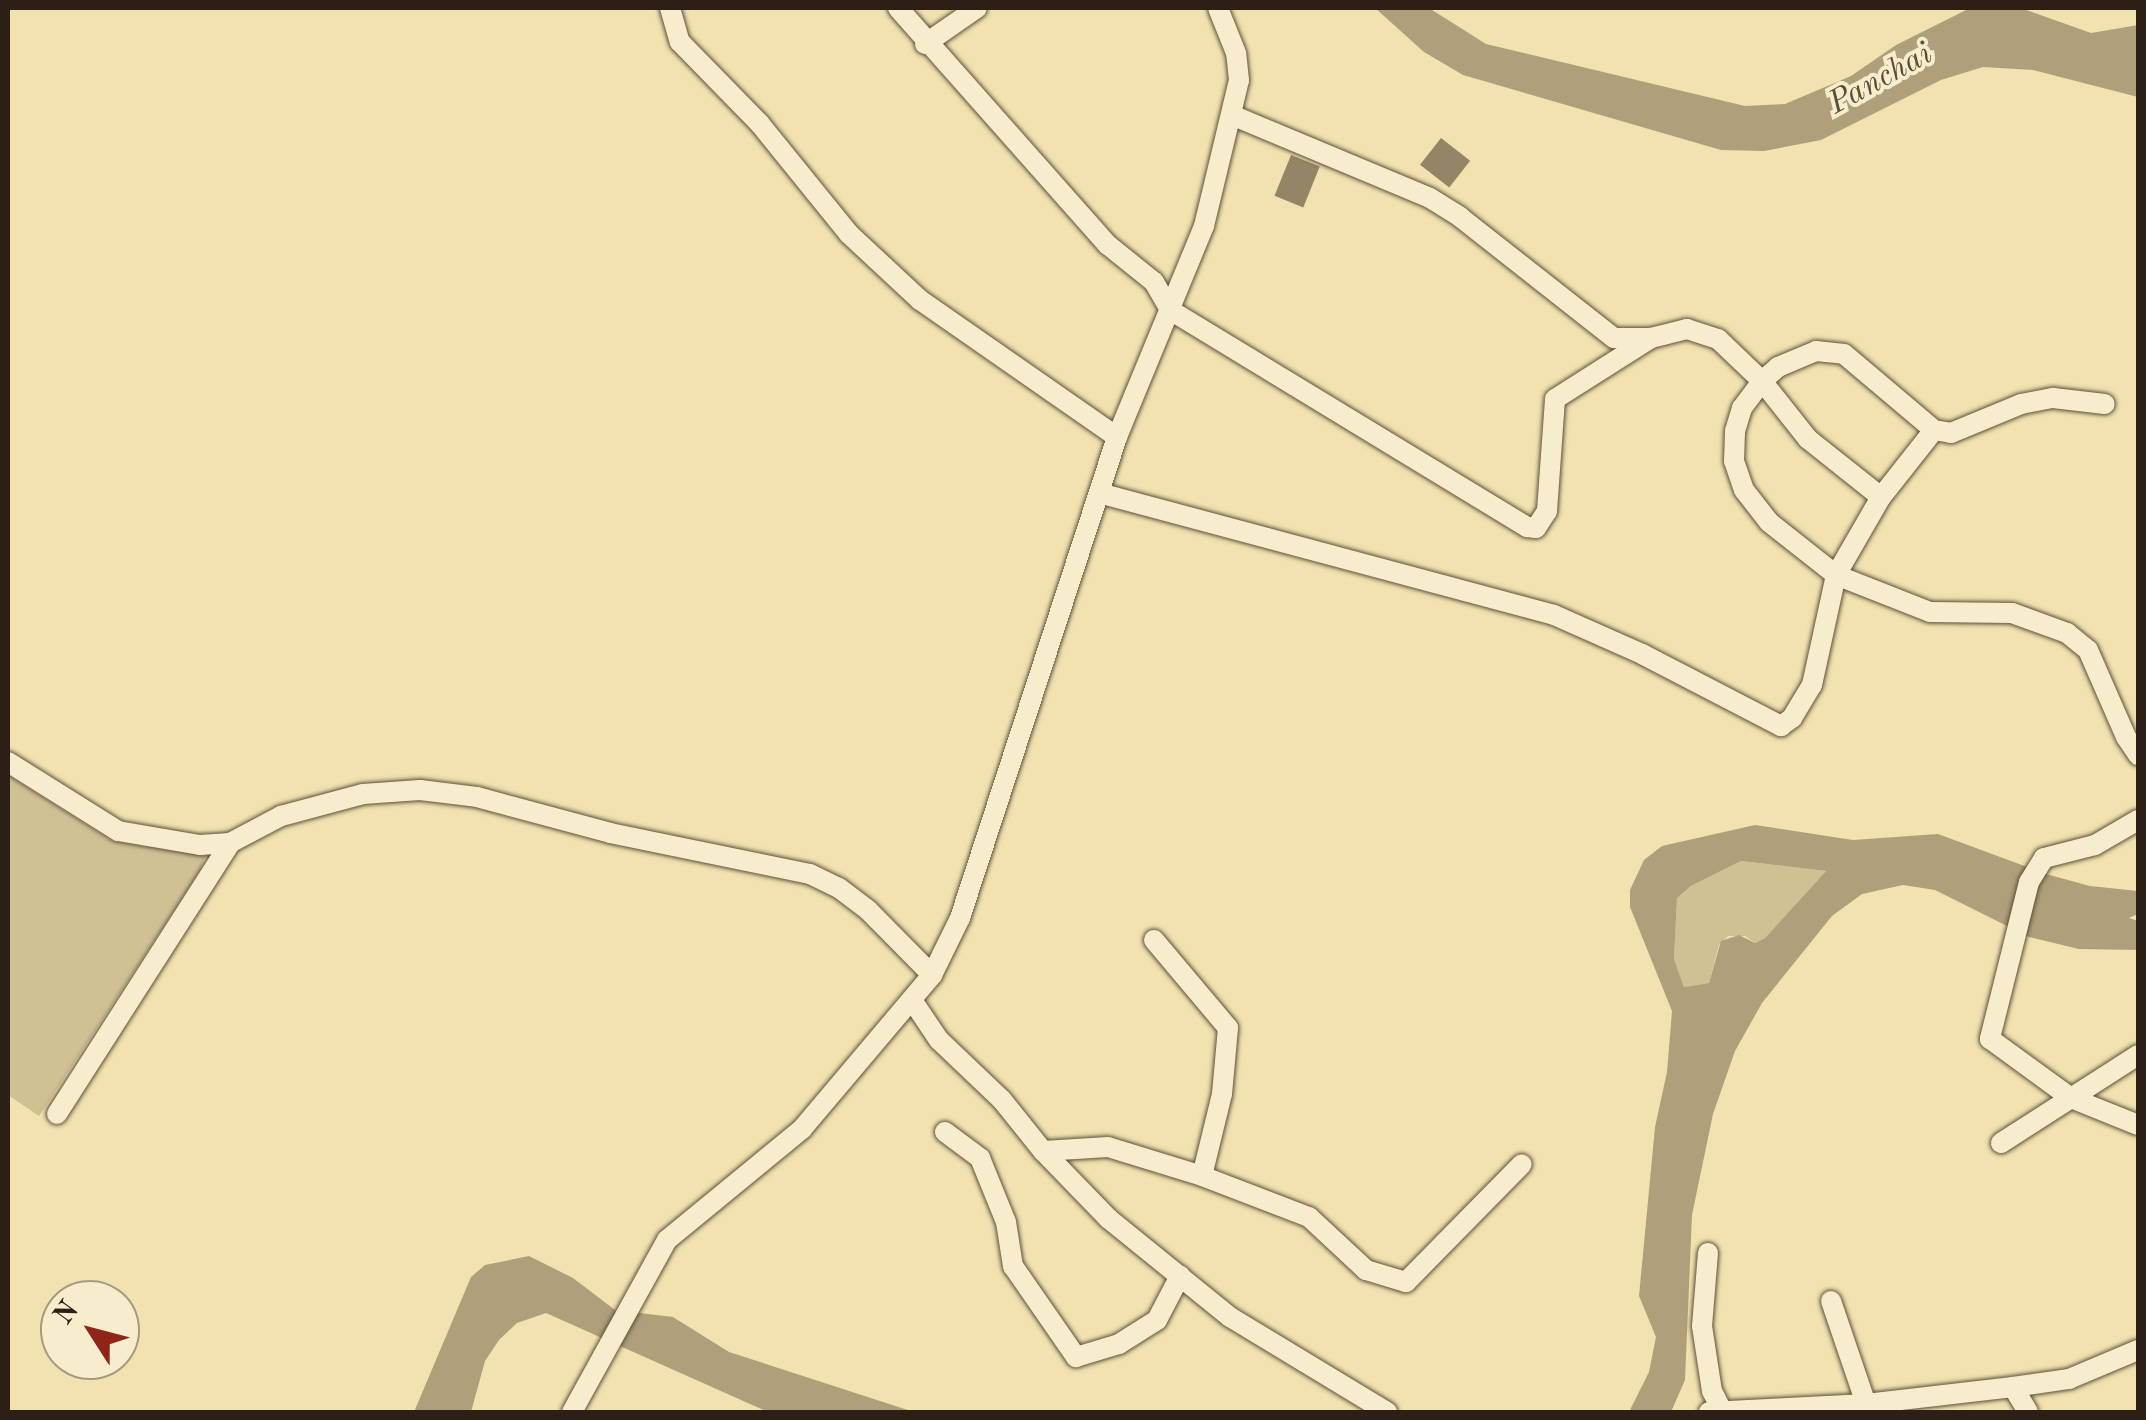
<!DOCTYPE html>
<html>
<head>
<meta charset="utf-8">
<style>
  body { margin:0 }
  #map { position:relative; width:2146px; height:1420px; overflow:hidden; background:#f2e2af; font-family:"Old Standard TT",serif }
  div>[style] { position:absolute }
  .green>* { inset:0; background:#d0c195 }
  .water>* { inset:0; background:#afa07b }
  .building>* { inset:0; background:#938566; transform-origin:0 0 }
  .roads { filter:drop-shadow(0 0 2px #5e503c) drop-shadow(0 0 2px #5e503c) }
  .minor>* { height:20px; margin:-10px; padding:0 10px; transform-origin:10px; border-radius:10px; background:#f7eccb }
  span { translate:-50% -50%; white-space:nowrap; text-align:center; line-height:1.15; -webkit-text-stroke:8px #f7eccb; paint-order:stroke }
  .water-label { font-size:32px; color:#5a4d39; font-style:italic }
  .frame { position:absolute; inset:0; border:10px solid #2c2016; pointer-events:none }
  .north { position:absolute; left:40px; top:1280px; width:100px; height:100px; box-sizing:border-box; background:#f7eccb; border:2px solid #a69a83; border-radius:50%; rotate:306deg; font-size:28px; font-weight:700; line-height:40px; text-align:center; color:#2c2016 }
  .north::after { content:''; display:block; margin:auto; width:35px; height:45px; background:#8f2418; clip-path:polygon(50% 0,100% 100%,50% 72%,0 100%) }
</style>
</head>
<body>
<div id="map">
  <div class="green">
    <div style="clip-path:polygon(8px 775px,112px 841px,205px 856px,200px 871px,39px 1116px,8px 1095px)"></div>
    <div style="clip-path:polygon(1741px 861px,1826px 871px,1765px 938px,1755px 943px,1745px 936px,1728px 936px,1719px 945px,1709px 983px,1684px 987px,1674px 959px,1677px 898px,1691px 886px)"></div>
  </div>
  <div class="water">
    <div style="clip-path:polygon(1375px 8px,1429px 8px,1486px 44px,1745px 106px,1785px 104px,1851px 76px,1896px 45px,1970px 8px,2021px 8px,2091px 33px,2138px 25px,2138px 97px,2033px 70px,1983px 67px,1941px 80px,1821px 140px,1764px 151px,1721px 150px,1463px 75px,1424px 52px)"></div>
    <div style="clip-path:polygon(evenodd,1755px 825px,1853px 840px,1938px 834px,2046px 874px,2090px 886px,2138px 891px,2138px 914px,2129px 918px,2138px 921px,2138px 950px,2079px 949px,2029px 937px,1935px 890px,1903px 885px,1862px 894px,1832px 916px,1762px 1003px,1735px 1051px,1713px 1114px,1692px 1215px,1685px 1380px,1671px 1412px,1629px 1412px,1649px 1372px,1656px 1337px,1639px 1296px,1655px 1127px,1667px 1072px,1672px 1011px,1630px 907px,1630px 890px,1644px 860px,1662px 846px,1755px 825px,1741px 861px,1826px 871px,1765px 938px,1755px 943px,1739px 935px,1721px 941px,1709px 983px,1684px 987px,1674px 959px,1677px 898px,1691px 886px,1741px 861px)"></div>
    <div style="clip-path:polygon(529px 1256px,573px 1278px,615px 1310px,673px 1317px,729px 1352px,914px 1412px,768px 1412px,546px 1313px,517px 1323px,499px 1340px,485px 1361px,471px 1412px,414px 1412px,471px 1277px,485px 1265px)"></div>
  </div>
  <div class="building">
    <div style="left:1441px;top:138px;width:37px;height:34px;rotate:38deg"></div>
    <div style="left:1291px;top:155px;width:31px;height:44px;rotate:22deg"></div>
  </div>
  <div class="roads">
    <div class="minor">
      <div style="left:670px;top:8px;width:35px;rotate:74deg"></div>
      <div style="left:680px;top:42px;width:115px;rotate:45.7deg"></div>
      <div style="left:760px;top:124px;width:141px;rotate:51deg"></div>
      <div style="left:849px;top:234px;width:97px;rotate:42.9deg"></div>
      <div style="left:920px;top:300px;width:240px;rotate:34.8deg"></div>
      <div style="left:898px;top:8px;width:317px;rotate:48.5deg"></div>
      <div style="left:1108px;top:245px;width:59px;rotate:38.8deg"></div>
      <div style="left:1154px;top:282px;width:32px;rotate:60deg"></div>
      <div style="left:1170px;top:310px;width:418px;rotate:31.3deg"></div>
      <div style="left:1527px;top:527px;width:9px;rotate:6deg"></div>
      <div style="left:1536px;top:528px;width:20px;rotate:-57deg"></div>
      <div style="left:1547px;top:511px;width:112px;rotate:-85.9deg"></div>
      <div style="left:1555px;top:399px;width:114px;rotate:-32.4deg"></div>
      <div style="left:925px;top:44px;width:63px;rotate:-34.7deg"></div>
      <div style="left:1234px;top:116px;width:212px;rotate:22.7deg"></div>
      <div style="left:1430px;top:198px;width:36px;rotate:32deg"></div>
      <div style="left:1460px;top:217px;width:196px;rotate:38.2deg"></div>
      <div style="left:1614px;top:338px;width:37px"></div>
      <div style="left:1651px;top:338px;width:37px;rotate:-14deg"></div>
      <div style="left:1687px;top:329px;width:33px;rotate:18deg"></div>
      <div style="left:1718px;top:339px;width:61px;rotate:43.7deg"></div>
      <div style="left:1762px;top:381px;width:74px;rotate:51.6deg"></div>
      <div style="left:1808px;top:439px;width:93px;rotate:38.5deg"></div>
      <div style="left:1934px;top:430px;width:85px;rotate:128.3deg"></div>
      <div style="left:1881px;top:497px;width:90px;rotate:120deg"></div>
      <div style="left:1836px;top:575px;width:85px;rotate:-141.7deg"></div>
      <div style="left:1769px;top:522px;width:41px;rotate:-128deg"></div>
      <div style="left:1744px;top:490px;width:31px;rotate:-109deg"></div>
      <div style="left:1734px;top:461px;width:30px;rotate:-88deg"></div>
      <div style="left:1735px;top:431px;width:24px;rotate:-73deg"></div>
      <div style="left:1742px;top:408px;width:34px;rotate:-53deg"></div>
      <div style="left:1762px;top:381px;width:21px;rotate:-41deg"></div>
      <div style="left:1778px;top:367px;width:41px;rotate:-22.8deg"></div>
      <div style="left:1816px;top:351px;width:28px;rotate:6deg"></div>
      <div style="left:1844px;top:354px;width:118px;rotate:40.2deg"></div>
      <div style="left:1934px;top:430px;width:17px;rotate:10deg"></div>
      <div style="left:1951px;top:433px;width:76px;rotate:-22.5deg"></div>
      <div style="left:2021px;top:404px;width:33px;rotate:-11deg"></div>
      <div style="left:2053px;top:398px;width:52px;rotate:6.6deg"></div>
      <div style="left:1099px;top:493px;width:471px;rotate:15deg"></div>
      <div style="left:1554px;top:615px;width:96px;rotate:23.9deg"></div>
      <div style="left:1642px;top:654px;width:157px;rotate:27.4deg"></div>
      <div style="left:1781px;top:726px;width:14px;rotate:-36deg"></div>
      <div style="left:1792px;top:718px;width:39px;rotate:-59deg"></div>
      <div style="left:1812px;top:685px;width:113px;rotate:-77.7deg"></div>
      <div style="left:1836px;top:575px;width:101px;rotate:21.5deg"></div>
      <div style="left:1930px;top:612px;width:82px;rotate:0.7deg"></div>
      <div style="left:2012px;top:613px;width:59px;rotate:20deg"></div>
      <div style="left:2067px;top:633px;width:27px;rotate:39deg"></div>
      <div style="left:2088px;top:650px;width:95px;rotate:66.4deg"></div>
      <div style="left:2126px;top:737px;width:22px;rotate:56deg"></div>
      <div style="left:8px;top:762px;width:130px;rotate:32.1deg"></div>
      <div style="left:118px;top:831px;width:83px;rotate:9.7deg"></div>
      <div style="left:200px;top:845px;width:30px;rotate:-4deg"></div>
      <div style="left:230px;top:843px;width:58px;rotate:-27.9deg"></div>
      <div style="left:281px;top:816px;width:85px;rotate:-15deg"></div>
      <div style="left:363px;top:794px;width:57px;rotate:-4deg"></div>
      <div style="left:420px;top:790px;width:57px;rotate:7deg"></div>
      <div style="left:477px;top:797px;width:138px;rotate:15.1deg"></div>
      <div style="left:610px;top:833px;width:204px;rotate:11.6deg"></div>
      <div style="left:810px;top:874px;width:32px;rotate:26deg"></div>
      <div style="left:839px;top:888px;width:36px;rotate:37deg"></div>
      <div style="left:868px;top:910px;width:91px;rotate:45.4deg"></div>
      <div style="left:2138px;top:820px;width:50px;rotate:149.8deg"></div>
      <div style="left:2095px;top:845px;width:53px;rotate:165.7deg"></div>
      <div style="left:2044px;top:858px;width:28px;rotate:122deg"></div>
      <div style="left:2029px;top:882px;width:162px;rotate:104deg"></div>
      <div style="left:1990px;top:1039px;width:100px;rotate:36.1deg"></div>
      <div style="left:2071px;top:1098px;width:72px;rotate:21.9deg"></div>
      <div style="left:1154px;top:940px;width:115px;rotate:49.9deg"></div>
      <div style="left:1228px;top:1028px;width:66px;rotate:95.2deg"></div>
      <div style="left:1222px;top:1094px;width:84px;rotate:103.7deg"></div>
      <div style="left:912px;top:1000px;width:48px;rotate:56deg"></div>
      <div style="left:939px;top:1040px;width:87px;rotate:43.6deg"></div>
      <div style="left:1002px;top:1100px;width:65px;rotate:51.2deg"></div>
      <div style="left:1043px;top:1151px;width:95px;rotate:45.9deg"></div>
      <div style="left:1109px;top:1219px;width:156px;rotate:39deg"></div>
      <div style="left:1230px;top:1317px;width:184px;rotate:31.2deg"></div>
      <div style="left:57px;top:1114px;width:322px;rotate:-57.4deg"></div>
      <div style="left:945px;top:1132px;width:44px;rotate:36.6deg"></div>
      <div style="left:980px;top:1158px;width:69px;rotate:67.9deg"></div>
      <div style="left:1006px;top:1222px;width:45px;rotate:81deg"></div>
      <div style="left:1013px;top:1266px;width:111px;rotate:55.3deg"></div>
      <div style="left:1076px;top:1357px;width:45px;rotate:-16.8deg"></div>
      <div style="left:1119px;top:1344px;width:45px;rotate:-32.3deg"></div>
      <div style="left:1157px;top:1320px;width:50px;rotate:-62.4deg"></div>
      <div style="left:2001px;top:1143px;width:163px;rotate:-32.7deg"></div>
      <div style="left:1043px;top:1151px;width:65px;rotate:-3.5deg"></div>
      <div style="left:1108px;top:1147px;width:98px;rotate:17.1deg"></div>
      <div style="left:1202px;top:1176px;width:115px;rotate:21deg"></div>
      <div style="left:1309px;top:1217px;width:78px;rotate:42.9deg"></div>
      <div style="left:1366px;top:1270px;width:42px;rotate:16.7deg"></div>
      <div style="left:1406px;top:1282px;width:165px;rotate:-45.5deg"></div>
      <div style="left:1708px;top:1253px;width:73px;rotate:94.7deg"></div>
      <div style="left:1702px;top:1326px;width:66px;rotate:81.3deg"></div>
      <div style="left:1712px;top:1391px;width:22px;rotate:63deg"></div>
      <div style="left:1831px;top:1301px;width:109px;rotate:71.2deg"></div>
      <div style="left:2013px;top:1387px;width:29px;rotate:59deg"></div>
      <div style="left:572px;top:1412px;width:196px;rotate:-61.1deg"></div>
      <div style="left:667px;top:1240px;width:175px;rotate:-39.4deg"></div>
      <div style="left:802px;top:1129px;width:202px;rotate:-49.8deg"></div>
      <div style="left:932px;top:975px;width:64px;rotate:-63.8deg"></div>
      <div style="left:960px;top:918px;width:506px;rotate:-71.92deg"></div>
      <div style="left:1117px;top:437px;width:228px;rotate:-67.6deg"></div>
      <div style="left:1204px;top:226px;width:150px;rotate:-76.5deg"></div>
      <div style="left:1239px;top:80px;width:27px;rotate:-96deg"></div>
      <div style="left:1236px;top:53px;width:48px;rotate:-111.8deg"></div>
      <div style="left:1709px;top:1412px;width:157px;rotate:-2.9deg"></div>
      <div style="left:1866px;top:1404px;width:148px;rotate:-6.6deg"></div>
      <div style="left:2013px;top:1387px;width:57px;rotate:-8.1deg"></div>
      <div style="left:2069px;top:1379px;width:75px;rotate:-22.8deg"></div>
    </div>
  </div>
  <div class="water-label">
    <span style="left:1881px;top:80px;rotate:-29deg">Panchai</span>
  </div>
  <div class="frame"></div>
  <div class="north">N</div>
</div>
</body>
</html>
